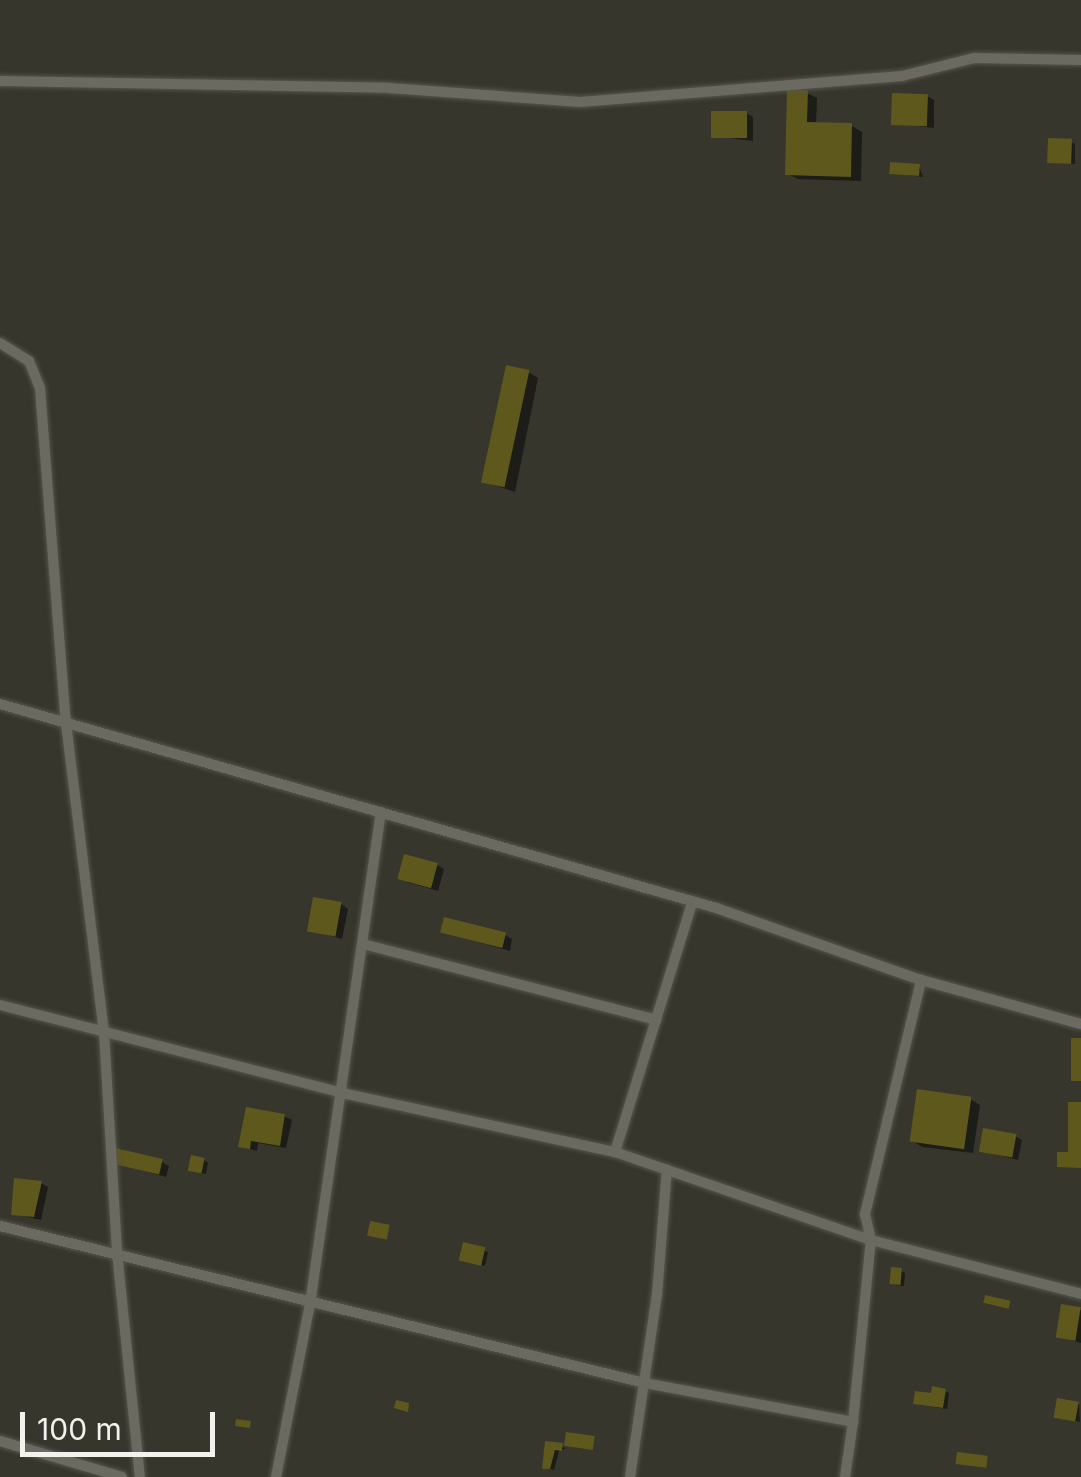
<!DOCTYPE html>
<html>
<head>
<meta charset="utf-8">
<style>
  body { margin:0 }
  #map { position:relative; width:1081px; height:1477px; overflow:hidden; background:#36362d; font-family:Inter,sans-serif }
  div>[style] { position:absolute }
  .shadow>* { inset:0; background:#0007 }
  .building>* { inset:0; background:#5e581d; transform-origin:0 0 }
  .roads { filter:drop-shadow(0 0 2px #55554d) drop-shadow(0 0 2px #55554d) }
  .street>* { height:10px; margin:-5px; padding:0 5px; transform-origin:5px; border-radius:5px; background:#6a6a60 }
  span { translate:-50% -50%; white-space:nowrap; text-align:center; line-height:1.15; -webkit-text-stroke:10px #36362d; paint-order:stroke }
  .scale { position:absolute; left:20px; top:1412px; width:195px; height:45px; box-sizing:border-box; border:5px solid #f3f3ed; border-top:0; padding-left:12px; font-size:30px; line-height:35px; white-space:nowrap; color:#f3f3ed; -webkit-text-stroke:8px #36362d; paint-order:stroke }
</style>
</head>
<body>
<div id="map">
  <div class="shadow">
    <div style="clip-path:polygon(807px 93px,817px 98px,816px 125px,852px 126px,862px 132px,861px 181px,798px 179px,788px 174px)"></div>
    <div style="clip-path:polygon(927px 96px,934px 100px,934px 128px,894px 123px)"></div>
    <div style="clip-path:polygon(746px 113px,753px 117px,753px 141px,713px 136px)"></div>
    <div style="clip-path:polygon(1071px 142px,1075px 144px,1075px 164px,1050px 161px)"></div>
    <div style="clip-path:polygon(919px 166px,923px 177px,892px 173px)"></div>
    <div style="clip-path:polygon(528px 372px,538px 378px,515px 492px,485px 482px)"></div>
    <div style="clip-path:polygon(437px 865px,444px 869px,438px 891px,407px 882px)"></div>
    <div style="clip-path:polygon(341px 904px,348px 909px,342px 939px,310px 930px)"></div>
    <div style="clip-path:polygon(443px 932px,505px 935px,512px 939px,510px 951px)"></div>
    <div style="clip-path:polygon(970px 1099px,980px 1105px,973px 1153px,922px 1147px,913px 1141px)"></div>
    <div style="clip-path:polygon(284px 1116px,292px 1120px,286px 1148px,258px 1143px,257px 1151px,241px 1146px)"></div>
    <div style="clip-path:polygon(1015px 1136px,1022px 1140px,1018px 1160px,982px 1151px)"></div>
    <div style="clip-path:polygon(204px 1160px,208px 1163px,206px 1174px,194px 1172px)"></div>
    <div style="clip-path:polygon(162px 1162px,169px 1166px,166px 1177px,115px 1163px)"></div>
    <div style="clip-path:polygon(41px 1183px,48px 1187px,41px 1220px,14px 1214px)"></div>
    <div style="clip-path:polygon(465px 1245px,488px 1252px,485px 1266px,465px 1261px)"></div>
    <div style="clip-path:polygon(901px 1271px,905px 1273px,904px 1286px,895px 1285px)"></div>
    <div style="clip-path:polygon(1063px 1307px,1081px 1310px,1081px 1343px,1058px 1336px)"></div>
    <div style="clip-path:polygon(945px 1391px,949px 1393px,947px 1409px,920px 1405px)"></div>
    <div style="clip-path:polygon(1079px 1404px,1080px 1422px,1057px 1417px)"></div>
    <div style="clip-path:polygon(547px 1444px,566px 1448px,559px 1451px,554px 1470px,544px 1467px)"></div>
  </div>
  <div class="building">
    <div style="clip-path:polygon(787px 90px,808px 90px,807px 122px,852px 123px,851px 177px,785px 175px)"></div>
    <div style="left:892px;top:93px;width:36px;height:32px;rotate:2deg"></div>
    <div style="left:711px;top:111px;width:36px;height:27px"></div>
    <div style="left:1048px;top:138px;width:24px;height:25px;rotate:2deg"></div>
    <div style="left:890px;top:162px;width:30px;height:12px;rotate:4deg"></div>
    <div style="left:506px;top:365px;width:24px;height:120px;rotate:12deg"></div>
    <div style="left:404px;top:854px;width:35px;height:26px;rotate:15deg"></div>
    <div style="left:313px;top:897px;width:29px;height:35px;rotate:10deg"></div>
    <div style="left:444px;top:917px;width:64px;height:16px;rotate:14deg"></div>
    <div style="left:1071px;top:1038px;width:10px;height:43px"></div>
    <div style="left:917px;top:1089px;width:55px;height:53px;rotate:8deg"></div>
    <div style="clip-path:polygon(1068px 1102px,1081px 1102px,1081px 1168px,1057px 1167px,1057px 1152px,1068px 1152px)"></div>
    <div style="clip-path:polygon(246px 1107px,285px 1114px,280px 1146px,251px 1141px,250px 1149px,238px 1147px)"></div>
    <div style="left:983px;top:1128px;width:34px;height:24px;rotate:10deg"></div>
    <div style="left:115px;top:1148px;width:49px;height:16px;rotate:13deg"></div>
    <div style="left:191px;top:1155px;width:14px;height:16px;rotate:12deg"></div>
    <div style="clip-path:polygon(14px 1178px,42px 1181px,34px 1217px,11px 1215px)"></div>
    <div style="left:370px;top:1221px;width:20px;height:15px;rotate:11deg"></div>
    <div style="left:463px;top:1242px;width:23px;height:19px;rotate:13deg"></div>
    <div style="left:891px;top:1267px;width:11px;height:17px;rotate:5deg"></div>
    <div style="left:985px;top:1295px;width:26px;height:8px;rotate:13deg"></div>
    <div style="left:1061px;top:1304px;width:20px;height:34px;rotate:9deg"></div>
    <div style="clip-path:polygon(932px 1386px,946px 1389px,943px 1408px,913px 1404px,915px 1391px,931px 1393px)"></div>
    <div style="left:1057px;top:1398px;width:22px;height:20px;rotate:10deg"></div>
    <div style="clip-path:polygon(396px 1400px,409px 1403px,408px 1412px,394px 1408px)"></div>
    <div style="left:236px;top:1419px;width:15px;height:7px;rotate:8deg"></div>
    <div style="left:566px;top:1432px;width:29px;height:14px;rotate:8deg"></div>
    <div style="clip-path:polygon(545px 1441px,563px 1443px,562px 1451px,555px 1450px,550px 1469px,542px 1469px)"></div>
    <div style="left:957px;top:1452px;width:31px;height:12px;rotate:7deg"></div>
  </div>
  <div class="roads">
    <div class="street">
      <div style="left:0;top:81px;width:389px;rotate:1deg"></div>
      <div style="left:389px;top:88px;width:192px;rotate:4.2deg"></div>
      <div style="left:580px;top:102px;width:323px;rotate:-4.6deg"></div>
      <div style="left:902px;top:76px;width:74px;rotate:-14deg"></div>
      <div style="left:974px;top:58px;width:107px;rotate:1.1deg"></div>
      <div style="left:0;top:343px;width:34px;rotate:32deg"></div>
      <div style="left:29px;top:361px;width:29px;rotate:68deg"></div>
      <div style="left:40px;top:388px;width:336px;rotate:85.6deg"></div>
      <div style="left:66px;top:723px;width:311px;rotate:83deg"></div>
      <div style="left:104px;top:1032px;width:220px;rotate:86.6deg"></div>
      <div style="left:117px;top:1252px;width:226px;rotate:84.2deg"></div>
      <div style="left:0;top:704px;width:744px;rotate:15.9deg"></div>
      <div style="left:716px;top:908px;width:217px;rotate:19.4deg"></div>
      <div style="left:921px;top:980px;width:166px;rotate:15.4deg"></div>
      <div style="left:363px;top:944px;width:303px;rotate:14.5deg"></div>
      <div style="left:0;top:1005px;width:353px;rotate:14.4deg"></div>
      <div style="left:342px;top:1093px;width:279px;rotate:12.2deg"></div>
      <div style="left:615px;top:1152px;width:271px;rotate:19deg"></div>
      <div style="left:871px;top:1240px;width:217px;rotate:14.4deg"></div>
      <div style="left:615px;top:1152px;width:260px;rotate:-72.8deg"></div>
      <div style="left:0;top:1226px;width:664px;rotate:13.68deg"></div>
      <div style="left:645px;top:1383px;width:212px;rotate:10.6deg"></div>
      <div style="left:853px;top:1422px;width:56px;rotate:98.3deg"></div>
      <div style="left:853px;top:1422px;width:183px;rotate:-84.4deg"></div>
      <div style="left:871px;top:1240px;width:27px;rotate:-103deg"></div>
      <div style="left:865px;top:1214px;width:241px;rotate:-76.5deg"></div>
      <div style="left:0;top:1441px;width:127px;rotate:16.4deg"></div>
      <div style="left:276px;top:1477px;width:176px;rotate:-78.9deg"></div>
      <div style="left:310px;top:1304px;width:497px;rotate:-81.8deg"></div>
      <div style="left:630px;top:1477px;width:184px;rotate:-81.6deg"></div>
      <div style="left:657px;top:1295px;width:126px;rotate:-85.5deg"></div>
    </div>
  </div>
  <div class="scale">100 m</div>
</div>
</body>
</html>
